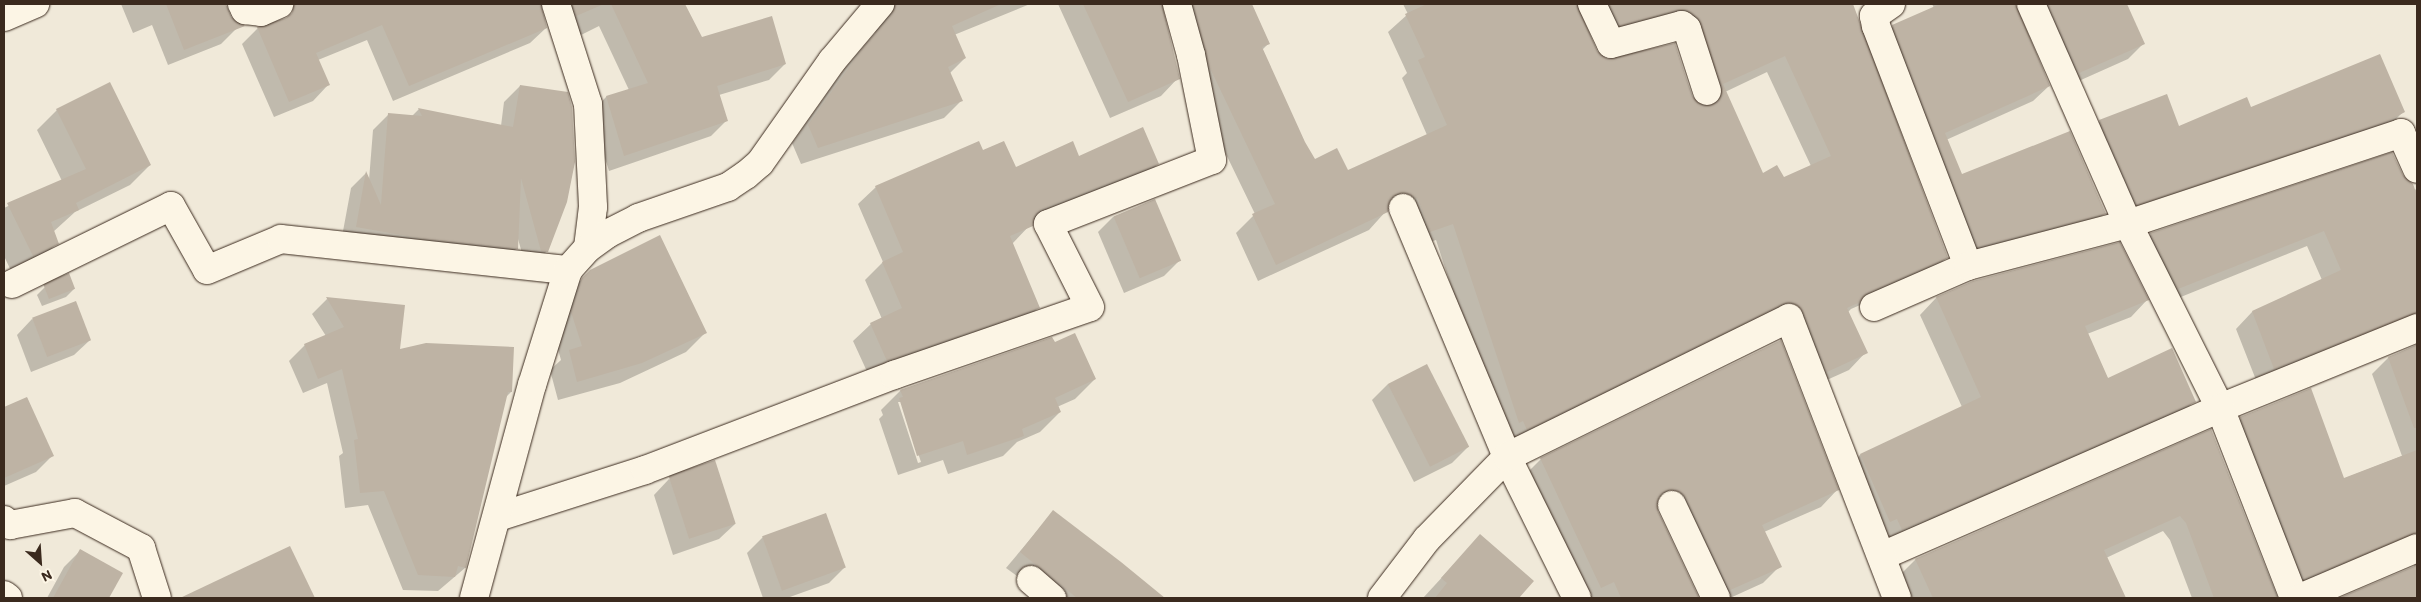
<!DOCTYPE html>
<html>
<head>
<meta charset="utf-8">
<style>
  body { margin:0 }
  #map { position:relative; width:2421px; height:602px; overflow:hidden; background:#f0e9d9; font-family:Itim,sans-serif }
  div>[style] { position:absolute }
  .shadow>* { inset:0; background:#0003 }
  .building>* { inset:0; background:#beb3a4; transform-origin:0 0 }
  .roads { filter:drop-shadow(0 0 1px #3b2a1e) drop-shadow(0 0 1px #3b2a1e) }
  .minor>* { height:28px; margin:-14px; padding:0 14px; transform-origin:14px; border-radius:14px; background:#fcf5e5 }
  span { translate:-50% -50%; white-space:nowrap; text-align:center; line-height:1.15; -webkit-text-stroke:4px #fcf5e5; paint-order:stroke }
  .frame { position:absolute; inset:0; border:5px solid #3b2a1e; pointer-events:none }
  .north { position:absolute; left:15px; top:537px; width:50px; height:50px; -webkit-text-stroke:4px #fcf5e5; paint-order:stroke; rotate:154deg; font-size:14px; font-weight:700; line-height:20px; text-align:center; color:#3b2a1e }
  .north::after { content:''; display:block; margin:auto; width:18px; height:22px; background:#3b2a1e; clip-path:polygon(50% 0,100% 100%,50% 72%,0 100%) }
</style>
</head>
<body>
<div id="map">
  <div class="shadow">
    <div style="clip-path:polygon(121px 4px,225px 4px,237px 28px,221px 44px,168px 65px,152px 25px,133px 33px)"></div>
    <div style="clip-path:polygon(305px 4px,684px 4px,701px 39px,785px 64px,769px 80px,719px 95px,727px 120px,711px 136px,609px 171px,591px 113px,606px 97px,629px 90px,599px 26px,581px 35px,575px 24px,551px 8px,541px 6px,546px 28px,530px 43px,393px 101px,367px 40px,318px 60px,328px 85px,313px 101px,274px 117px,242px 44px,258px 28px,268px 28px,306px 8px)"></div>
    <div style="clip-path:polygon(895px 4px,1030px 4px,954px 35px,965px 58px,950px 73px,961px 101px,944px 118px,801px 164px,792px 143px,845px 68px,875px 33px,878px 21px)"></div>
    <div style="clip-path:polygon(evenodd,1058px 4px,1251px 4px,1269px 43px,1262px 50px,1304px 143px,1315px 160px,1347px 172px,1427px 135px,1402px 78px,1407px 73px,1388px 32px,1408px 14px,1403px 4px,1850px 4px,1947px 257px,1929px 275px,1851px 309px,1848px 312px,1866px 352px,1849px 370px,1809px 388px,1786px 329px,1510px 446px,1501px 439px,1436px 240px,1412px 248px,1401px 216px,1387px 210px,1369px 230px,1258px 281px,1236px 233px,1255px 214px,1192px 84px,1170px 10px,1162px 8px,1178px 78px,1161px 96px,1110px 118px,1058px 4px,1577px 6px,1584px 9px,1602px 42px,1679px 34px,1685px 42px,1703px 105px,1695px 103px,1674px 45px,1615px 60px,1600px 57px,1577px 6px,1058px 4px,1767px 72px,1811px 166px,1784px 178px,1763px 175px,1725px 92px,1767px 72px)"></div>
    <div style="clip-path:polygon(1932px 4px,2016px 4px,2015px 10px,2049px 86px,2033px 101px,1946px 140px,1961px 175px,2105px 213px,2089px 229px,1962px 262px,1877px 42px,1893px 26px,1934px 8px)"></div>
    <div style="clip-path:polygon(2017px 4px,2125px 4px,2144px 43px,2128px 59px,2063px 88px,2030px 13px)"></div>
    <div style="clip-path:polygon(520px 86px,547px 251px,531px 267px,526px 267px,518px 239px,517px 248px,501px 264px,341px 242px,351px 188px,366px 173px,369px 180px,373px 130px,389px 114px,412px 116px,419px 109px,501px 126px,504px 102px)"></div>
    <div style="clip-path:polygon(2251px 108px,2403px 112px,2385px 130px,2119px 222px,2082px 139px,2100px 121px,2178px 127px)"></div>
    <div style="clip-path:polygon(57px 110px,150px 165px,130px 185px,75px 212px,53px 232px,57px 243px,37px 263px,13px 275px,4px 256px,4px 208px,62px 181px,37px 130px)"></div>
    <div style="clip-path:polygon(983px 152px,1015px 169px,1079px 158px,1158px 164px,1140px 181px,1032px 223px,1012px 244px,1039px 307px,1021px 325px,870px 378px,853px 341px,871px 324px,882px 319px,865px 280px,883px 262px,858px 204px,876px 187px)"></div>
    <div style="clip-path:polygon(2402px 176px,2414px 190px,2417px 189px,2417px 598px,2342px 598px,2414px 567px,2415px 559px,2287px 595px,2224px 434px,2241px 418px,2343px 479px,2402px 456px,2372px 374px,2388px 358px,2416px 345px,2410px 332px,2258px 385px,2236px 329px,2252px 312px,2322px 280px,2307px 246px,2161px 305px,2134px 251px,2151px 234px)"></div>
    <div style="clip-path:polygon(1154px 201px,1180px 260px,1164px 276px,1124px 293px,1098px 232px,1113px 217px)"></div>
    <div style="clip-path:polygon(590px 271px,705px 333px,686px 352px,620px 383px,558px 400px,550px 370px,561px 360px,553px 332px,571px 290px)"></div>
    <div style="clip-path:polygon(1974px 282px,2147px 300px,2131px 317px,2087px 334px,2108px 379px,2194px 401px,2178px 418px,1885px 546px,1844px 472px,1860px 455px,1962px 407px,1920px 315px,1936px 298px)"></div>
    <div style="clip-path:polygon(45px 287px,74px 289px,66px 297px,42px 306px,37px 295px)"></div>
    <div style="clip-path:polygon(327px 299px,404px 306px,399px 350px,511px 392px,506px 397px,465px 568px,438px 591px,403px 590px,368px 505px,345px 508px,339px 456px,343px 453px,327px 383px,303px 393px,289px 361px,305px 345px,326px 336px,312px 314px)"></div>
    <div style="clip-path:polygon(32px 319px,90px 340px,74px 355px,31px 372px,17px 335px)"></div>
    <div style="clip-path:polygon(evenodd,1054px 343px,1095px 379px,1075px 399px,1057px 407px,1060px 412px,1040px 432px,1017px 442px,1003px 456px,948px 474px,943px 460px,898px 475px,879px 419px,883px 415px,881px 410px,900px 391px,1054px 343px,898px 402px,901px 402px,921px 462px,918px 463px,898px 402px)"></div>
    <div style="clip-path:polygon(1388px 384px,1468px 447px,1452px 463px,1414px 482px,1372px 400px)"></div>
    <div style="clip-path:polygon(27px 398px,52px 456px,36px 472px,4px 486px,4px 409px)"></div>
    <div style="clip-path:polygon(2211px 431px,2278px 598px,2192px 598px,2170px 540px,2163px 531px,2106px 558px,2124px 598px,1900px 598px,1899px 576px,1915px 560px)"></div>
    <div style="clip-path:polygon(1541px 459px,1837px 490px,1821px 507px,1764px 532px,1780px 566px,1763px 583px,1730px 598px,1709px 598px,1670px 514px,1657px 506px,1657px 512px,1698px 598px,1582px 598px,1524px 476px)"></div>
    <div style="clip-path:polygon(669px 479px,735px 524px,719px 539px,673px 555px,654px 495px)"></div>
    <div style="clip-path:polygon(1053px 512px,1161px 598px,1047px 598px,1006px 568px)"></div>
    <div style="clip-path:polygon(1480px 536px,1532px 582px,1516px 598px,1423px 598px)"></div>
    <div style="clip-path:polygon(763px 537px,845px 567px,829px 583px,787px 598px,763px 598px,747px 553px)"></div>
    <div style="clip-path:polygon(289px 548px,313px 598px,200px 598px,215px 583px)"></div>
    <div style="clip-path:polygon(80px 551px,121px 574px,108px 598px,47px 598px,64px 567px)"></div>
  </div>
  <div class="building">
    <div style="clip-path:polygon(166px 4px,226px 4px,231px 17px,245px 26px,184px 50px)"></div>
    <div style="clip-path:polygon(294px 4px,541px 4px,547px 28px,409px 86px,382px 25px,316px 53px,330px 85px,289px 102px,257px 27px,286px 18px,292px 13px)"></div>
    <div style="clip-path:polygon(572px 4px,604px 4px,576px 16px)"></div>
    <div style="clip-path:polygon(611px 4px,685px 4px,702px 37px,772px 16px,786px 64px,717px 86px,728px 121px,624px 156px,606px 96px,648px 83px)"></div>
    <div style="clip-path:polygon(895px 4px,1001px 4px,952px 26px,966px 58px,948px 67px,963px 101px,818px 148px,808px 125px,862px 49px,892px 14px)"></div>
    <div style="clip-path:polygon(1083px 4px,1162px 4px,1180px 79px,1128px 102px)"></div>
    <div style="clip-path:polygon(evenodd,1193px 4px,1252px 4px,1270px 44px,1262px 47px,1305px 142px,1315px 159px,1337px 148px,1348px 170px,1447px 125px,1418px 60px,1425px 57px,1405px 14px,1427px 4px,1577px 4px,1597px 51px,1607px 59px,1675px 43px,1692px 96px,1704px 106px,1718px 102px,1722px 87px,1697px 17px,1686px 10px,1678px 10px,1620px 26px,1609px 4px,1853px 4px,1948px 258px,1868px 293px,1860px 302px,1847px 308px,1868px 353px,1827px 372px,1803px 312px,1791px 303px,1783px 304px,1527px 430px,1523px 421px,1519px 423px,1453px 224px,1430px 232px,1418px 199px,1405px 193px,1397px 194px,1390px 199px,1388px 212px,1276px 265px,1252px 214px,1275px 204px,1209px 66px,1193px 4px,1785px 56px,1831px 156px,1784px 177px,1777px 165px,1763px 173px,1723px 84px,1785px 56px)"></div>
    <div style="clip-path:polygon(1940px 4px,2016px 4px,2050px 86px,1945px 133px,1962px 174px,2070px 131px,2106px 214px,1978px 247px,1892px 25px)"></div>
    <div style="clip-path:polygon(2048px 4px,2127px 4px,2145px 44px,2079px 73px)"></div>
    <div style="clip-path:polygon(2380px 54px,2405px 112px,2388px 121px,2137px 205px,2099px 120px,2167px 94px,2179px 126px,2247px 97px,2251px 107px)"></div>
    <div style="clip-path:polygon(110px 82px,151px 165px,76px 203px,79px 210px,51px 222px,59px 244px,33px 256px,7px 203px,86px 169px,56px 109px)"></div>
    <div style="clip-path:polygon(520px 85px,568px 92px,572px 107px,575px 162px,567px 202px,548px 252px,541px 251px,521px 178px,518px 249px,424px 239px,356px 227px,366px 171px,381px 205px,388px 113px,422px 116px,418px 108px,513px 127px)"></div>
    <div style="clip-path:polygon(1143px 127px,1159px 164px,1042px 209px,1035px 215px,1033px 226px,1010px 236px,1040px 308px,887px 361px,870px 323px,902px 308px,882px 262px,903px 252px,875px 186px,979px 141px,983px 150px,1004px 141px,1016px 167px,1073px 141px,1079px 156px)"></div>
    <div style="clip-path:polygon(2392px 152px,2403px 175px,2413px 184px,2417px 195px,2417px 313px,2274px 369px,2252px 311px,2341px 270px,2324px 231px,2178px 289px,2150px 233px)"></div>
    <div style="left:1155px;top:199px;width:67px;height:45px;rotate:67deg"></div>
    <div style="clip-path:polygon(660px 235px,707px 333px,642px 363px,577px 382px,569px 350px,582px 346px,571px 312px,582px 278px,590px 270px)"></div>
    <div style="clip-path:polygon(2120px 242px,2149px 300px,2085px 326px,2108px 378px,2172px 348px,2196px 402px,1902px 530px,1897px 519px,1890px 522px,1860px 454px,1981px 397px,1936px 297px,1973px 281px)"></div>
    <div style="left:69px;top:273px;width:17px;height:28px;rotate:69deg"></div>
    <div style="clip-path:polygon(326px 297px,405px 305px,400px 349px,426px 343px,514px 347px,512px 392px,508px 392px,466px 568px,458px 566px,455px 577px,418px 575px,384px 491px,360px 493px,354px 440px,358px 439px,342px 369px,318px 379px,304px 344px,344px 327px)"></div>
    <div style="left:76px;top:301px;width:42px;height:47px;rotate:69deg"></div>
    <div style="clip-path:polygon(1075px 333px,1096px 379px,1055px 398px,1061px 412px,1022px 429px,1024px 436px,967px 455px,963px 441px,917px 456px,899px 398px,903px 397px,900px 390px,1052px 337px,1055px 342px)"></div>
    <div style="clip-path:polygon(1781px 340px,1839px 490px,1762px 525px,1782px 567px,1730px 590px,1686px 498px,1680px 492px,1666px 491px,1659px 497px,1658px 511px,1699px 598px,1621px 598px,1614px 582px,1601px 588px,1540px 458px)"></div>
    <div style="clip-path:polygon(2417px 345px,2417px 428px,2414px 428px,2388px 357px)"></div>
    <div style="left:1427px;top:364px;width:93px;height:44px;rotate:63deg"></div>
    <div style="clip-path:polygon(2311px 388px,2344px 478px,2417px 450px,2417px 533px,2304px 579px,2240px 417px)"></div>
    <div style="clip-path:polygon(27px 397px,54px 456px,4px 478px,4px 407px)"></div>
    <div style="clip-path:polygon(2211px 429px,2277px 598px,2214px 598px,2186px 523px,2180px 516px,2104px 550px,2126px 598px,1933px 598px,1915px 559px)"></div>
    <div style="left:715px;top:460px;width:67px;height:49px;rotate:72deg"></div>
    <div style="clip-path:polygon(1053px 510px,1121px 562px,1165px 598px,1077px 598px,1020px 552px)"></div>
    <div style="left:826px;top:513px;width:58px;height:68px;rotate:70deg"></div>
    <div style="clip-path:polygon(1480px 534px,1534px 581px,1519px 598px,1435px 598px,1447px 583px,1441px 578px)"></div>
    <div style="clip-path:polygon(290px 546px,315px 598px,180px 598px)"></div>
    <div style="clip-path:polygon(80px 549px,123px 573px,109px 598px,53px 598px)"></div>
    <div style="clip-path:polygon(2417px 565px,2417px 598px,2339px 598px)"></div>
  </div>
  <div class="roads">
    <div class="minor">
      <div style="left:242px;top:4px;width:7px;rotate:63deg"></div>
      <div style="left:245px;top:10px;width:16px;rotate:7deg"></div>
      <div style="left:261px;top:12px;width:20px;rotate:-24deg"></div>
      <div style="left:556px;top:4px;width:105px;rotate:72.3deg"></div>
      <div style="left:588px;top:104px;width:103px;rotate:87.2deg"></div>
      <div style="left:593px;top:207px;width:41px;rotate:97deg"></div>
      <div style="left:1592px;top:4px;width:44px;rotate:64.6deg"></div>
      <div style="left:1611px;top:44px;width:73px;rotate:-15deg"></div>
      <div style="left:1682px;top:25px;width:6px;rotate:39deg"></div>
      <div style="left:1687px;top:29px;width:65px;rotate:72.1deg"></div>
      <div style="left:1891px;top:4px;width:21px;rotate:145deg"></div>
      <div style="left:1874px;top:16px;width:10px;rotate:79deg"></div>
      <div style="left:1876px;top:26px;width:257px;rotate:69deg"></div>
      <div style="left:2031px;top:4px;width:240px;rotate:66.2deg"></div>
      <div style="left:2128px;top:224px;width:206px;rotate:63.4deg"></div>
      <div style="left:2220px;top:408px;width:213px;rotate:-22.1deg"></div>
      <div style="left:4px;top:17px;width:34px;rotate:-23deg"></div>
      <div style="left:1403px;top:208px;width:270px;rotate:67.3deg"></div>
      <div style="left:1507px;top:457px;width:157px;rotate:63.6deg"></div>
      <div style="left:12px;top:284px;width:177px;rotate:-26.1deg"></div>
      <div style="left:171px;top:206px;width:73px;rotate:60.6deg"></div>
      <div style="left:207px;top:270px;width:80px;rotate:-22.7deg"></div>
      <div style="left:281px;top:239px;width:289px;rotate:6.2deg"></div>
      <div style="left:1874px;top:307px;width:103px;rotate:-23.6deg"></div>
      <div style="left:1968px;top:266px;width:165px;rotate:-14.7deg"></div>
      <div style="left:2128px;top:224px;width:288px;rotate:-18.4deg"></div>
      <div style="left:2401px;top:133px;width:39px;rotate:66deg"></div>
      <div style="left:1672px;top:505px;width:103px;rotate:64.7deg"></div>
      <div style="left:498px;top:517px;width:154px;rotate:-17.7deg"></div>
      <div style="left:645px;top:470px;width:267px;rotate:-20.9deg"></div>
      <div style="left:894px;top:375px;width:207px;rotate:-19.1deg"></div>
      <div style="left:1090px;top:307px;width:93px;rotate:-116.8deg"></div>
      <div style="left:1048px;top:224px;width:176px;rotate:-21.3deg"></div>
      <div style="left:1212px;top:160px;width:107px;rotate:-101.3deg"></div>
      <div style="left:1191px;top:55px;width:53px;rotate:-105.4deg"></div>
      <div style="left:4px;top:520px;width:8px;rotate:40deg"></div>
      <div style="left:10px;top:525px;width:66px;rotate:-10.5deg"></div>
      <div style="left:75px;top:513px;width:75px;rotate:27.9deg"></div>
      <div style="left:141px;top:548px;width:52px;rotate:72.3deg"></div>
      <div style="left:1882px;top:556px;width:369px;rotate:-23.6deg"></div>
      <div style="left:2220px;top:408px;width:204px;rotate:68.7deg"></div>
      <div style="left:1031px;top:580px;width:28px;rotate:41deg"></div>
      <div style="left:4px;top:595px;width:5px;rotate:37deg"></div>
      <div style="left:474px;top:598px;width:221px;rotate:-74.8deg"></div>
      <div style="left:532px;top:385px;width:121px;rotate:-72.6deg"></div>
      <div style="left:568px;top:270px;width:30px;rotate:-48deg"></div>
      <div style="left:588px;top:248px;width:24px;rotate:-36deg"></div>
      <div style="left:607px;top:234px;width:35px;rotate:-27deg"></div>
      <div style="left:638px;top:218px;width:95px;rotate:-19deg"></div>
      <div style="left:728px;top:187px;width:22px;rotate:-34deg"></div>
      <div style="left:746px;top:175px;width:18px;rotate:-41deg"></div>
      <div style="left:760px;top:163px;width:125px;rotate:-54.8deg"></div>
      <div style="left:832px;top:61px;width:75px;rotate:-49.9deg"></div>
      <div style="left:1382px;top:598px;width:74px;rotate:-52.7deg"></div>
      <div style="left:1427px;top:539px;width:115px;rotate:-45.7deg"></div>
      <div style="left:1507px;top:457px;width:314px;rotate:-26.2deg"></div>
      <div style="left:1789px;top:318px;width:300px;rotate:68.9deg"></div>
      <div style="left:2300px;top:598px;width:127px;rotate:-23.1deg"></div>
    </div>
  </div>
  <div class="frame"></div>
  <div class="north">N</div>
</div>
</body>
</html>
